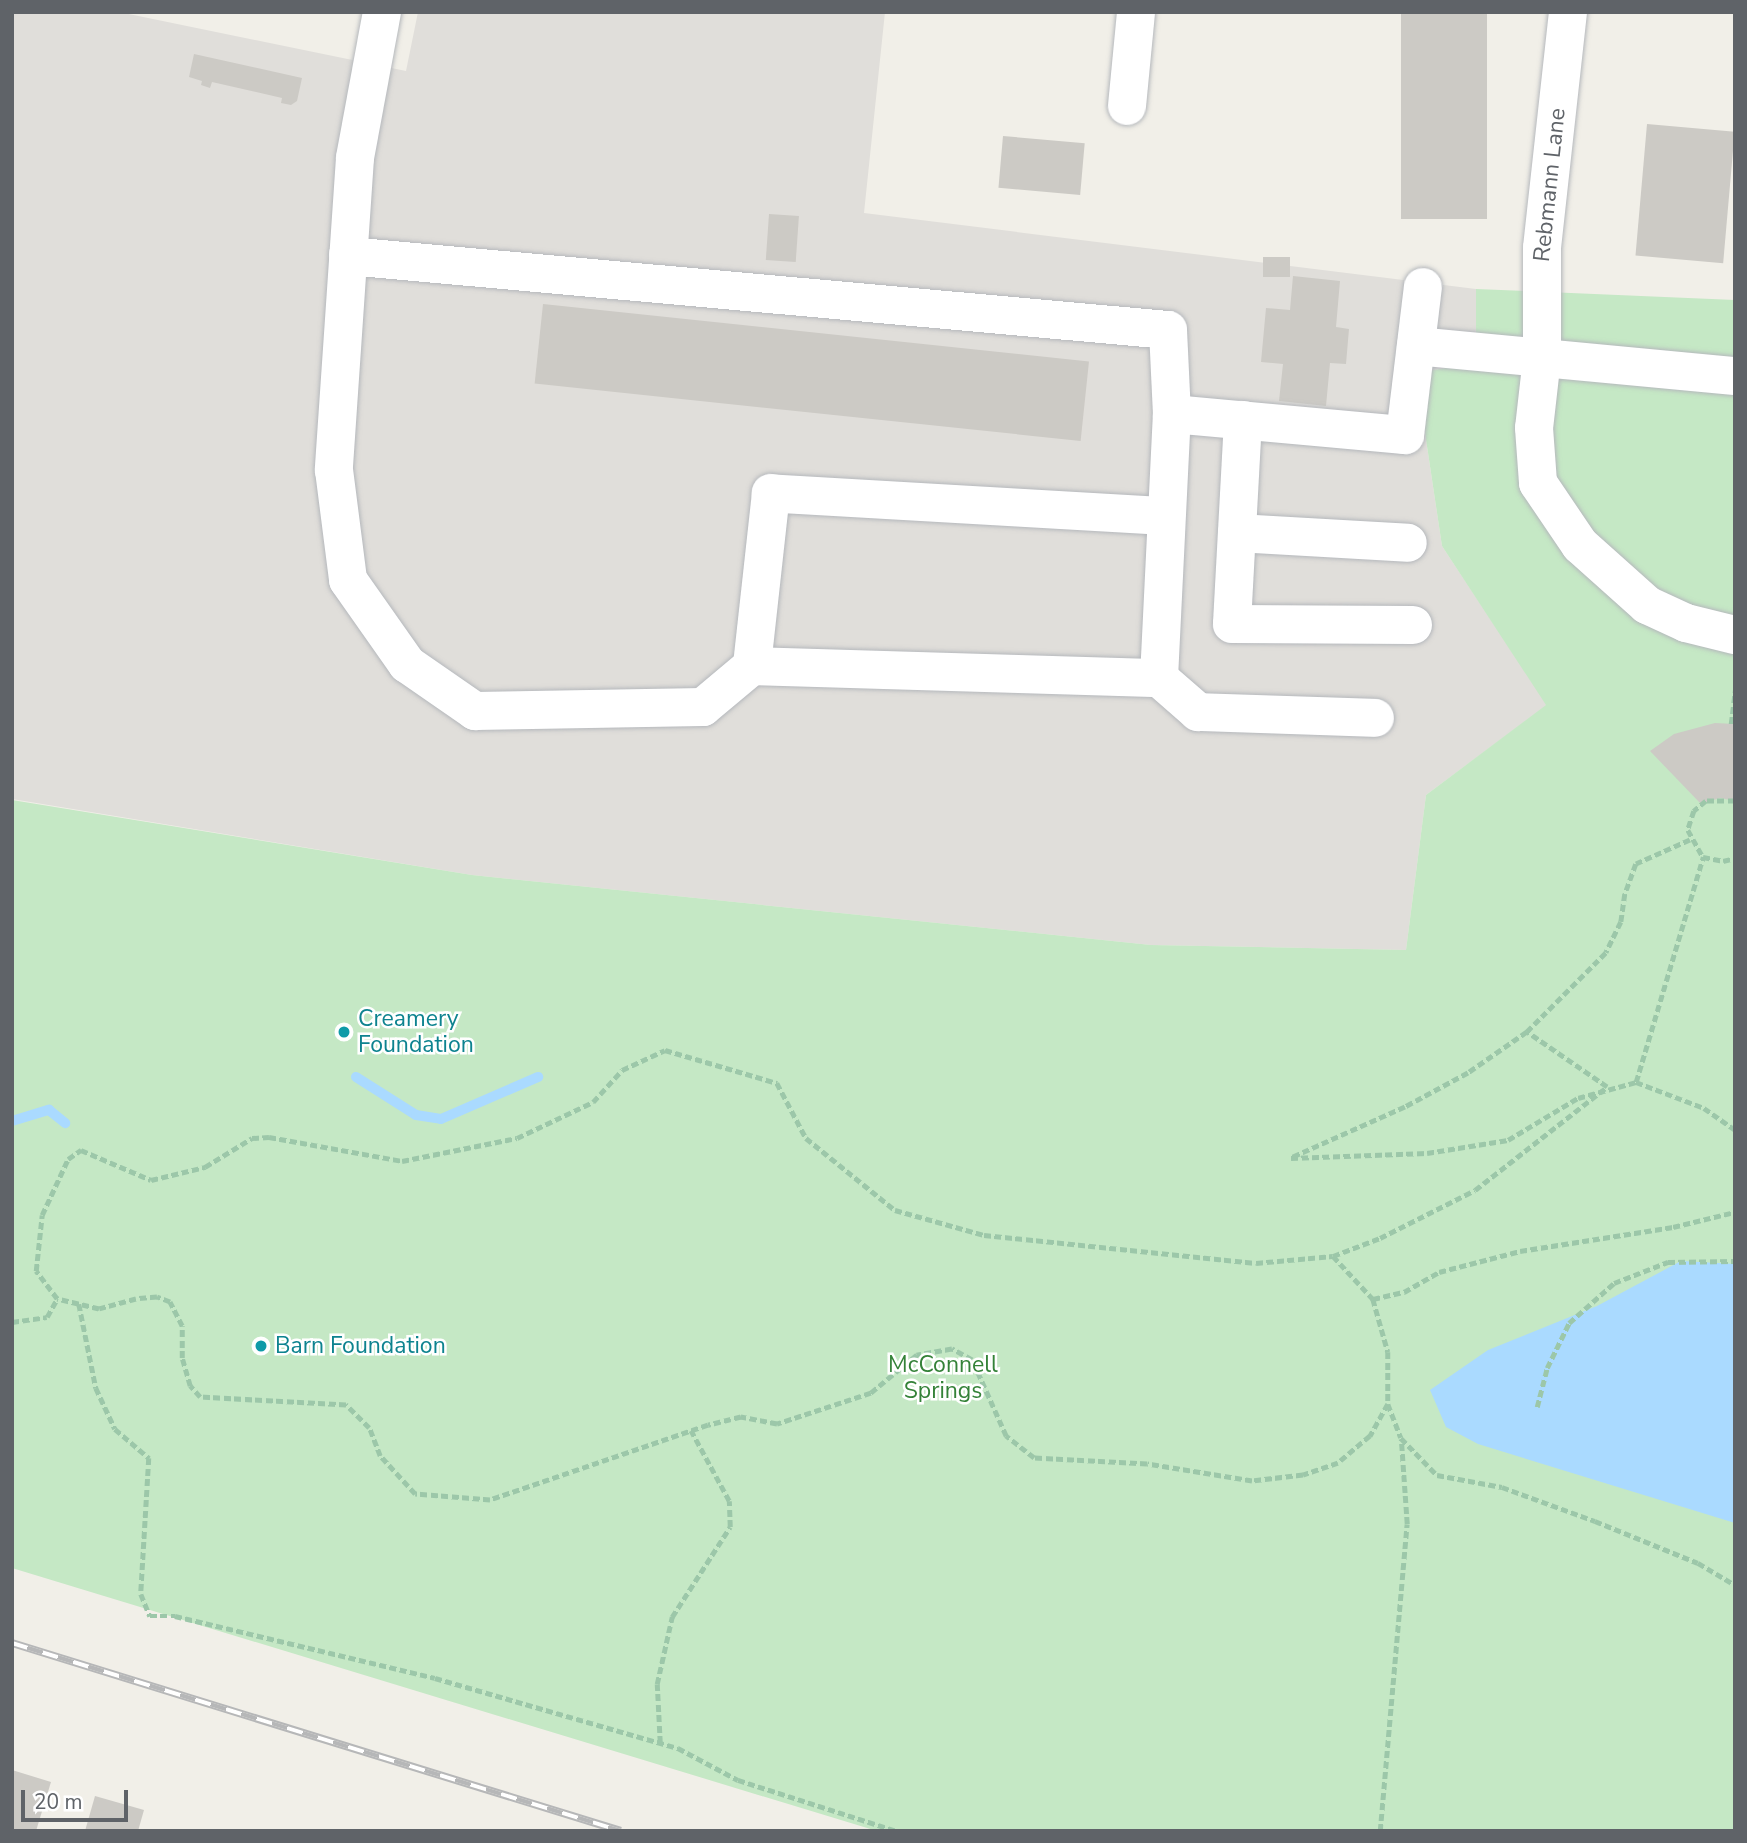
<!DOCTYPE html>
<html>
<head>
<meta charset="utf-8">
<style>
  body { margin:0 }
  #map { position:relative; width:1747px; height:1843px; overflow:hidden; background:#f1efe8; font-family:"Nunito Sans",sans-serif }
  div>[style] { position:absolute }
  .industrial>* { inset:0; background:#e0deda }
  .green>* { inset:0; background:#c5e8c5 }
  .water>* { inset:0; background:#aadaff }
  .stream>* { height:10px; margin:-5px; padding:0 5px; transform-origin:5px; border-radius:5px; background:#aadaff }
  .building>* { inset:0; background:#cccac5; transform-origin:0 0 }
  .path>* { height:4.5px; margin-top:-2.25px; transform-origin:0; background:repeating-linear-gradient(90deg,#9cc7a9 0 7px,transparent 0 10.5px) }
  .roads { filter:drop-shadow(0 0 2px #b5b8bc) drop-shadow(0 0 2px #b5b8bc) }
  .minor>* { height:38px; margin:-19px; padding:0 19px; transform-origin:19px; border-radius:19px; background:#fff }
  .rail>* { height:8px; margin-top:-4px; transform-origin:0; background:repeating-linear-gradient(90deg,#fff 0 16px,#b6b7b8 0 32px); box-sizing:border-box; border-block:2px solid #b6b7b8 }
  .dots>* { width:19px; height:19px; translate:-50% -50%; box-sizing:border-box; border:4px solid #fff; border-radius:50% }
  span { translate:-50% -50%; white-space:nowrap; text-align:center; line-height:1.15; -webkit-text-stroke:5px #fff; paint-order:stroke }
  .street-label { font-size:23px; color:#5f6368 }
  .culture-label { font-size:23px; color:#0d838f }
  .left { translate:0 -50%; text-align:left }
  .park-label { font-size:23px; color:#348238 }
  .frame { position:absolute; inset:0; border:14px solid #5f6368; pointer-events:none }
  .scale { position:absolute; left:21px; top:1790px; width:107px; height:32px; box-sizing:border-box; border:4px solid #5f6368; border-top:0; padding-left:9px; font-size:21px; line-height:24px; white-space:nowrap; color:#5f6368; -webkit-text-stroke:5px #fff; paint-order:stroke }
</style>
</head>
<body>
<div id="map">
  <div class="industrial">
    <div style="clip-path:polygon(12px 12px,119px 12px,406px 71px,418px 12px,885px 12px,864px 213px,1476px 289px,1476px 363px,1416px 373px,1442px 546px,1547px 705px,1426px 795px,1406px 950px,1151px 945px,472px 875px,12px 799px)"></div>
  </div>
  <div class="green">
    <div style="clip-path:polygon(1476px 289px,1735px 300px,1735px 1831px,877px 1831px,12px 1568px,12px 800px,472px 875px,1151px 945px,1406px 950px,1426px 795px,1546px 705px,1442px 546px,1416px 373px,1476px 363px)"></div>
  </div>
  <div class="water">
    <div style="clip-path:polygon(1681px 1261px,1735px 1264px,1735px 1523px,1478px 1444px,1446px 1427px,1430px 1390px,1488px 1350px,1597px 1306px)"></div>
  </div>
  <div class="stream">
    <div style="left:356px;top:1077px;width:71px;rotate:32.3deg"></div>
    <div style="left:416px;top:1115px;width:25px;rotate:9deg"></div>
    <div style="left:441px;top:1119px;width:106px;rotate:-23.4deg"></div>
    <div style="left:12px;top:1121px;width:39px;rotate:-17deg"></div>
    <div style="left:49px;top:1110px;width:21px;rotate:39deg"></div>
  </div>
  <div class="building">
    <div style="left:1401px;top:12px;width:86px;height:207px"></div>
    <div style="clip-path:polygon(194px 54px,302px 78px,297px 101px,291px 105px,281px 103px,282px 98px,212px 82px,210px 88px,201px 85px,202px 81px,189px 77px)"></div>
    <div style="left:1647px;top:124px;width:88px;height:132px;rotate:5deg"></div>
    <div style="left:1003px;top:136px;width:82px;height:52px;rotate:5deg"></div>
    <div style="left:769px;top:214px;width:30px;height:46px;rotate:4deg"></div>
    <div style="left:1263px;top:257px;width:27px;height:20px"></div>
    <div style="clip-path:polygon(1293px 276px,1340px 281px,1336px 327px,1349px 329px,1346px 364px,1330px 363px,1326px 406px,1279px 401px,1283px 364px,1261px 362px,1266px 308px,1290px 310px)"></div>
    <div style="left:543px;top:304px;width:549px;height:80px;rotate:6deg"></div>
    <div style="clip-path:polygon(1715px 723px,1735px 724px,1735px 801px,1720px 798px,1701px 804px,1650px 751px,1674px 734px)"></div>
    <div style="clip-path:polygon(12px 1770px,51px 1782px,36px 1831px,12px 1831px)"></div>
    <div style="clip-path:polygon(95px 1796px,144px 1810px,138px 1831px,85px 1831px)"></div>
  </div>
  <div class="path">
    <div style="left:1731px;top:724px;width:35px;rotate:-83deg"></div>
    <div style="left:1735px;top:801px;width:29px;rotate:180deg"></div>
    <div style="left:1706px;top:801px;width:16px;rotate:140deg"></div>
    <div style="left:1694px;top:811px;width:20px;rotate:108deg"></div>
    <div style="left:1688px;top:830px;width:31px;rotate:61deg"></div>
    <div style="left:1703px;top:857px;width:20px;rotate:11deg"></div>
    <div style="left:1723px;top:861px;width:12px;rotate:-14deg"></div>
    <div style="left:1690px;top:840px;width:59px;rotate:156deg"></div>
    <div style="left:1636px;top:864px;width:32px;rotate:110deg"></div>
    <div style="left:1625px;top:894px;width:28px;rotate:98deg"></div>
    <div style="left:1621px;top:922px;width:34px;rotate:116deg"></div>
    <div style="left:1606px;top:953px;width:112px;rotate:135deg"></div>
    <div style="left:1527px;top:1032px;width:72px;rotate:145.2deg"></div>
    <div style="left:1468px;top:1073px;width:72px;rotate:151.6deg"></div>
    <div style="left:1405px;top:1107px;width:125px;rotate:155.9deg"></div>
    <div style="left:1291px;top:1158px;width:136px;rotate:-2.1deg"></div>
    <div style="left:1427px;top:1153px;width:82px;rotate:-9.1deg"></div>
    <div style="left:1508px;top:1140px;width:82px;rotate:-31deg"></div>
    <div style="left:1578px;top:1098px;width:60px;rotate:-15.4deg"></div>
    <div style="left:1636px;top:1082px;width:73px;rotate:20.9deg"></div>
    <div style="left:1704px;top:1108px;width:38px;rotate:35deg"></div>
    <div style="left:1636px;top:1082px;width:235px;rotate:-73.4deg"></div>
    <div style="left:1333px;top:1256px;width:59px;rotate:47.1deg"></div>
    <div style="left:1373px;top:1299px;width:55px;rotate:74.2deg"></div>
    <div style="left:1388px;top:1352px;width:52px;rotate:90deg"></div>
    <div style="left:1388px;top:1404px;width:37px;rotate:119deg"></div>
    <div style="left:1370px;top:1436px;width:42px;rotate:139.8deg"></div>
    <div style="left:1338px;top:1463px;width:37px;rotate:161deg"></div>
    <div style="left:1303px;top:1475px;width:51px;rotate:173.3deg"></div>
    <div style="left:1252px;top:1481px;width:106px;rotate:-170.8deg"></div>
    <div style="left:1147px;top:1464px;width:113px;rotate:-177deg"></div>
    <div style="left:1034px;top:1458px;width:36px;rotate:-142deg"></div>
    <div style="left:1006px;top:1436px;width:83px;rotate:-114.1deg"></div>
    <div style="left:972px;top:1360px;width:23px;rotate:-151deg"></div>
    <div style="left:952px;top:1349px;width:36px;rotate:170deg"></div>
    <div style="left:917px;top:1355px;width:60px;rotate:140.4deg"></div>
    <div style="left:871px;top:1393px;width:99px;rotate:161.7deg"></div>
    <div style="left:777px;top:1424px;width:37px;rotate:-169deg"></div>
    <div style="left:741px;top:1417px;width:34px;rotate:166deg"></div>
    <div style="left:708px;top:1425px;width:231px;rotate:161deg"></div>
    <div style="left:490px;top:1500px;width:75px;rotate:-175.4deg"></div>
    <div style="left:415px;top:1494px;width:52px;rotate:-132.6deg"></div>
    <div style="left:380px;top:1456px;width:30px;rotate:-111deg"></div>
    <div style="left:369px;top:1428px;width:33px;rotate:-135deg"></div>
    <div style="left:346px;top:1405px;width:146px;rotate:-176.9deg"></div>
    <div style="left:200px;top:1397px;width:15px;rotate:-132deg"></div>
    <div style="left:190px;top:1386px;width:29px;rotate:-106deg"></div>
    <div style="left:182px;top:1358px;width:32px;rotate:-90deg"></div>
    <div style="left:182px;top:1326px;width:27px;rotate:-117deg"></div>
    <div style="left:170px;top:1302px;width:14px;rotate:-159deg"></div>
    <div style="left:157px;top:1297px;width:21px;rotate:175deg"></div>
    <div style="left:136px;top:1299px;width:38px;rotate:165deg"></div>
    <div style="left:99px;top:1309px;width:43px;rotate:-166.6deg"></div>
    <div style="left:57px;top:1299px;width:35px;rotate:-127deg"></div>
    <div style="left:36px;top:1271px;width:56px;rotate:-83.9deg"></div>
    <div style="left:42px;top:1215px;width:62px;rotate:-65.1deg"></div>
    <div style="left:68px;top:1159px;width:16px;rotate:-35deg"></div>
    <div style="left:81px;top:1150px;width:76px;rotate:23.2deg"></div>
    <div style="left:151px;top:1180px;width:56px;rotate:-13.5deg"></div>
    <div style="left:205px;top:1167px;width:55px;rotate:-31.7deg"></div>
    <div style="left:252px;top:1138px;width:17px;rotate:-3deg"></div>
    <div style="left:269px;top:1137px;width:135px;rotate:10.2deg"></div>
    <div style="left:402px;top:1161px;width:117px;rotate:-11.3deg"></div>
    <div style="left:517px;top:1138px;width:84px;rotate:-25.3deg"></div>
    <div style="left:593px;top:1102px;width:43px;rotate:-47.8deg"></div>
    <div style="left:622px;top:1070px;width:47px;rotate:-24.9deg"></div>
    <div style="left:665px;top:1050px;width:117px;rotate:16.4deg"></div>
    <div style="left:777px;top:1083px;width:62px;rotate:62.2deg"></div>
    <div style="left:806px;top:1138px;width:114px;rotate:39deg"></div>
    <div style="left:895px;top:1210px;width:92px;rotate:15.7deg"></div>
    <div style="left:984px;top:1235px;width:273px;rotate:5.9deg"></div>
    <div style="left:1256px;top:1263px;width:77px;rotate:-5.2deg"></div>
    <div style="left:1333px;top:1256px;width:50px;rotate:-21deg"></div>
    <div style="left:1380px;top:1238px;width:106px;rotate:-26.8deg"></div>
    <div style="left:1475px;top:1190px;width:167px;rotate:-38deg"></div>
    <div style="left:1607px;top:1087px;width:97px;rotate:-145.5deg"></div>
    <div style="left:1373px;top:1299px;width:32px;rotate:-13deg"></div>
    <div style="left:1404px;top:1292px;width:40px;rotate:-29.7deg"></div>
    <div style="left:1439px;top:1272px;width:84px;rotate:-14.5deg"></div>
    <div style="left:1520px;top:1251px;width:155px;rotate:-8.9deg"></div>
    <div style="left:1673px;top:1227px;width:64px;rotate:-13.6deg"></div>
    <div style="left:79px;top:1304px;width:86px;rotate:78.6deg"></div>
    <div style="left:96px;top:1388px;width:45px;rotate:65.1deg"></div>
    <div style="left:115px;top:1429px;width:45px;rotate:40.5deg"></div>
    <div style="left:149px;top:1458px;width:136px;rotate:93.4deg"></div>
    <div style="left:141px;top:1594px;width:24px;rotate:68deg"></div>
    <div style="left:150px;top:1616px;width:25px"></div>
    <div style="left:175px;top:1616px;width:267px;rotate:13.4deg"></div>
    <div style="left:435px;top:1678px;width:253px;rotate:16.1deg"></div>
    <div style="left:678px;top:1748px;width:68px;rotate:28.1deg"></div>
    <div style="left:738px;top:1780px;width:167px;rotate:17.8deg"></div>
    <div style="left:12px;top:1322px;width:35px;rotate:-8deg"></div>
    <div style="left:47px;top:1317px;width:21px;rotate:-61deg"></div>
    <div style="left:1388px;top:1404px;width:36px;rotate:69deg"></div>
    <div style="left:1401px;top:1438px;width:52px;rotate:45.8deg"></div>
    <div style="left:1437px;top:1475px;width:66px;rotate:10.5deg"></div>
    <div style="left:1502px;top:1487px;width:99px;rotate:20.1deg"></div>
    <div style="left:1595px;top:1521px;width:111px;rotate:22.2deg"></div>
    <div style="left:1698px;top:1563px;width:43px;rotate:30.7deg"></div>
    <div style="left:1537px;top:1407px;width:40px;rotate:-75.6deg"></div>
    <div style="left:1547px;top:1368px;width:50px;rotate:-63.9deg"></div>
    <div style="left:1569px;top:1323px;width:60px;rotate:-41.6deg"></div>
    <div style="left:1614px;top:1283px;width:58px;rotate:-21.3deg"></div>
    <div style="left:1668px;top:1262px;width:67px;rotate:-0.9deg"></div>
    <div style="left:660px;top:1743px;width:59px;rotate:-92.9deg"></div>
    <div style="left:657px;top:1684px;width:69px;rotate:-77.4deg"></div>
    <div style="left:672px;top:1617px;width:107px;rotate:-57.2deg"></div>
    <div style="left:730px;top:1527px;width:26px;rotate:-92deg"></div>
    <div style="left:729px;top:1501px;width:80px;rotate:-118.5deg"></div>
    <div style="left:1380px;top:1831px;width:308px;rotate:-85deg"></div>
    <div style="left:1407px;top:1524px;width:85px;rotate:-94deg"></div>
  </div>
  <div class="roads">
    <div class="minor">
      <div style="left:382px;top:12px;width:148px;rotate:100.5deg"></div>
      <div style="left:355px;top:158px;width:313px;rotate:93.9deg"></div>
      <div style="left:334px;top:470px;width:111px;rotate:82.7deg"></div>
      <div style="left:348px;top:580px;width:103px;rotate:54.9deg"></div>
      <div style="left:407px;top:664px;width:83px;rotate:34.7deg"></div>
      <div style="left:475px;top:711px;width:228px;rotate:-1deg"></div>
      <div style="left:703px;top:707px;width:64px;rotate:-39.9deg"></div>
      <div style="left:1568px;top:12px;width:237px;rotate:96.3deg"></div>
      <div style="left:1542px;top:248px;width:110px;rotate:90deg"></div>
      <div style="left:1542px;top:358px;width:70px;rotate:96.5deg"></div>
      <div style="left:1534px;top:428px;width:55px;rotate:85.8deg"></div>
      <div style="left:1538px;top:483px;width:75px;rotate:55.9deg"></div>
      <div style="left:1580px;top:545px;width:90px;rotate:41.8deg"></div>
      <div style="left:1647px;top:605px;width:43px;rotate:24.8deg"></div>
      <div style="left:1686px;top:623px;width:50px;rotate:13.8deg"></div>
      <div style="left:1127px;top:106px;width:94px;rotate:-84.5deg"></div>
      <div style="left:348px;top:256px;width:823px;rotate:5.16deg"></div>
      <div style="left:1168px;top:330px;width:84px;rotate:87.3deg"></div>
      <div style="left:1172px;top:414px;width:234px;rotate:5.2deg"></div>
      <div style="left:1405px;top:435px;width:149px;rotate:-83.1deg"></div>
      <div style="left:1416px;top:346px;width:320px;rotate:5.4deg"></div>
      <div style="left:1243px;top:420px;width:204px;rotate:93.1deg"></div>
      <div style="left:1232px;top:624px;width:181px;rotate:0.3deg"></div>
      <div style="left:1164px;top:516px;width:394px;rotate:-176.7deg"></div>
      <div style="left:771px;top:493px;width:174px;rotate:96.3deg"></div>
      <div style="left:752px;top:666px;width:407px;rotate:1.7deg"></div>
      <div style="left:1159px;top:678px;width:264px;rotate:-87.2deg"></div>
      <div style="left:1237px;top:533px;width:171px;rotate:3.3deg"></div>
      <div style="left:1159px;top:678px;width:52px;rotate:41.1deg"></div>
      <div style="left:1198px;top:712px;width:177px;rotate:1.9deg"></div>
    </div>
  </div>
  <div class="rail">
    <div style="left:12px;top:1643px;width:637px;rotate:17.16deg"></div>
  </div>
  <div class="dots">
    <div style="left:344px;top:1032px;background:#0f9aa8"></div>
    <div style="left:261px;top:1346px;background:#0f9aa8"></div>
  </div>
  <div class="street-label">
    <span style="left:1550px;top:185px;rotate:-84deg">Rebmann Lane</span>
  </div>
  <div class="culture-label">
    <span class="left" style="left:358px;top:1032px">Creamery<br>Foundation</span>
    <span class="left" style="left:275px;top:1346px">Barn Foundation</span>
  </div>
  <div class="park-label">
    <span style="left:943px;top:1378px">McConnell<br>Springs</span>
  </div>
  <div class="frame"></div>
  <div class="scale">20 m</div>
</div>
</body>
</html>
